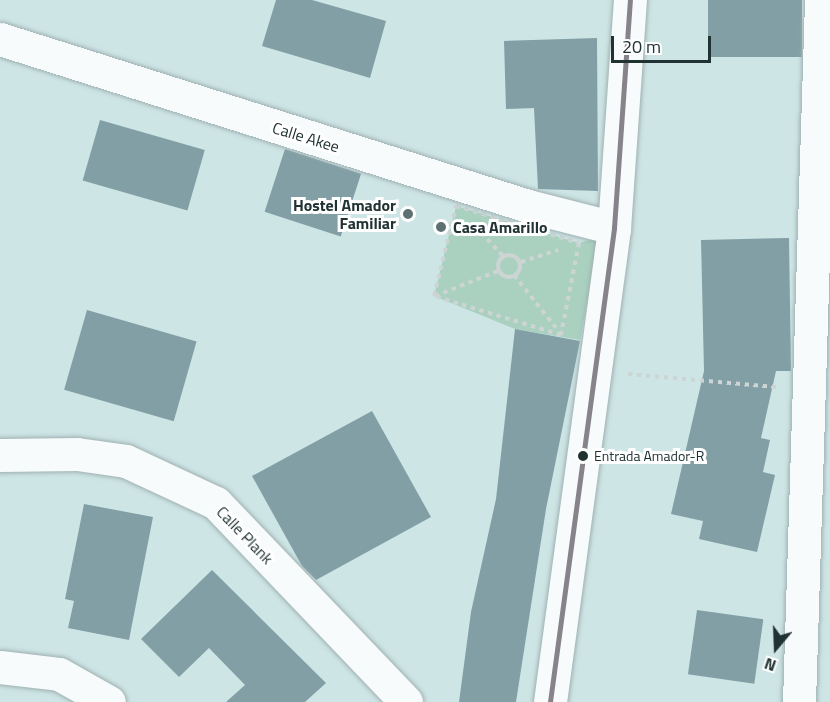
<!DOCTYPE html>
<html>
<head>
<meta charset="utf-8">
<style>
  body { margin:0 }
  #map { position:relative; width:830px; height:702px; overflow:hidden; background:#cee5e6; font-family:"Titillium Web",sans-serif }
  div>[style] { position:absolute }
  .green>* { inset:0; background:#aad1c0 }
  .building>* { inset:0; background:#829fa5; transform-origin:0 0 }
  .path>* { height:4px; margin-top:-2px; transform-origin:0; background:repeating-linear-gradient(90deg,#ccd4d4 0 4.5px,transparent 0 9px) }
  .path>.ring { margin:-2px; padding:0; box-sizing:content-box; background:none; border:4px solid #ccd4d4; border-radius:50% }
  .roads { filter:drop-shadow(0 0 2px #9fb1b2) drop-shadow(0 0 2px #9fb1b2) }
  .minor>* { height:33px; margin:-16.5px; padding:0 16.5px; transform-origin:16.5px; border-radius:16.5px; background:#f8fbfb }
  .major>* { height:33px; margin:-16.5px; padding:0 16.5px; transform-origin:16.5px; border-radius:16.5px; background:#f8fbfb }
  .bus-1>* { height:4.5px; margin:-2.25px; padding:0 2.25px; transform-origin:2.25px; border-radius:2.25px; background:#87838a }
  .dots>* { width:16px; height:16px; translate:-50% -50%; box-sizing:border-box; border:3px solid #fff; border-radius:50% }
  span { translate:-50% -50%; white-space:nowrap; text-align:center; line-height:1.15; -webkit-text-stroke:6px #fff; paint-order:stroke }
  .bus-label { font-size:14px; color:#213233 }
  .left { translate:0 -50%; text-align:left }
  .street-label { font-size:16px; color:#213233 }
  .poi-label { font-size:16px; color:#213233; font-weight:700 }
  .right { translate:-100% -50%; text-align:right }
  .north { position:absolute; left:746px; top:618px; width:60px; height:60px; -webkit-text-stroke:4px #fff; paint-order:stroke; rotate:199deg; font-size:16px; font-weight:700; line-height:24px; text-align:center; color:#213233 }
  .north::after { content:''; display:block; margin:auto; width:21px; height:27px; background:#213233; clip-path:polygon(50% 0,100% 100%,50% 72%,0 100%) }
  .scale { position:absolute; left:611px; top:36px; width:100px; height:27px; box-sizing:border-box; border:3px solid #213233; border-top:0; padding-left:8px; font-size:18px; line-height:21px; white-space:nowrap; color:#213233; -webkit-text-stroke:4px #fff; paint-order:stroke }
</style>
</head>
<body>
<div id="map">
  <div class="green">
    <div style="clip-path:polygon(456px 206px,579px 243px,600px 237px,580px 340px,515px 329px,434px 296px)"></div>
  </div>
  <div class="building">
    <div style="clip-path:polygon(276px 0,312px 0,386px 21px,370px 78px,262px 46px)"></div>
    <div style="left:708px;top:0;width:94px;height:57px"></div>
    <div style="clip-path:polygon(597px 38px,598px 191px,538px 189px,534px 108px,506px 109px,504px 41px)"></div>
    <div style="left:100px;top:120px;width:109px;height:63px;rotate:16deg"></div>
    <div style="left:285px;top:149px;width:80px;height:66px;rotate:18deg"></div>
    <div style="clip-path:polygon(789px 238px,791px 371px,776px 371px,761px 438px,770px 440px,763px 472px,775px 475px,757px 552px,699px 539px,703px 521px,671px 514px,704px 371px,701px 240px)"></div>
    <div style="left:87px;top:310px;width:114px;height:83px;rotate:16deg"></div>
    <div style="clip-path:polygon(515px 329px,580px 341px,546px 509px,516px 702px,459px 702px,471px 612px,496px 499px)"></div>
    <div style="clip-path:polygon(372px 411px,431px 517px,316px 580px,302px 566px,252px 476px)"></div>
    <div style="clip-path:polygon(84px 504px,153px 517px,129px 640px,68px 628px,74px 601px,65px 599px)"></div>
    <div style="clip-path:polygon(212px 570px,326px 683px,305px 702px,226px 702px,245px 685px,209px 648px,179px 677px,141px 639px)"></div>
    <div style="left:697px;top:610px;width:67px;height:65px;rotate:8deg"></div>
  </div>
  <div class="path">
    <div style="left:456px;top:206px;width:128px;rotate:16.7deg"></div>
    <div style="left:579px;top:243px;width:94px;rotate:101.1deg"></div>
    <div style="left:561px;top:335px;width:133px;rotate:-162.9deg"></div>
    <div style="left:434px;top:296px;width:93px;rotate:-76.3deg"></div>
    <div style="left:475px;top:226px;width:41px;rotate:47deg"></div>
    <div class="ring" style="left:498px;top:255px;width:18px;height:18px"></div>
    <div style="left:521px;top:262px;width:39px;rotate:-18deg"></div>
    <div style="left:514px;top:275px;width:75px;rotate:51.5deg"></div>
    <div style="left:435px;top:296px;width:68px;rotate:-21.6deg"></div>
    <div style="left:628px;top:374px;width:149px;rotate:5deg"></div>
  </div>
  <div class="roads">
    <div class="minor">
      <div style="left:0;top:39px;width:554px;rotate:17.55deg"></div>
      <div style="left:528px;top:206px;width:89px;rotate:14.3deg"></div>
      <div style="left:0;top:455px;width:77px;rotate:-0.7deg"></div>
      <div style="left:77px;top:454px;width:49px;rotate:8.1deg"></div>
      <div style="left:126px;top:461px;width:99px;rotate:25deg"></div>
      <div style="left:216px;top:503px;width:275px;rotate:46.3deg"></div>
      <div style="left:0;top:667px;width:59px;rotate:6.8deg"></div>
      <div style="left:59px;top:674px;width:57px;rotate:29.2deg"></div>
      <div style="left:799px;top:702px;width:702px;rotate:-88.2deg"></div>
    </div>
    <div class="major">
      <div style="left:550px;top:702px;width:478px;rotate:-82.3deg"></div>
      <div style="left:614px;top:228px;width:229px;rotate:-86deg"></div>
    </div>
  </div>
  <div class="bus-1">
    <div style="left:550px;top:702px;width:478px;rotate:-82.3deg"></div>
    <div style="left:614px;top:228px;width:229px;rotate:-86deg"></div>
  </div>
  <div class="dots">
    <div style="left:408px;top:214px;background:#5e7172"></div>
    <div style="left:441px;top:227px;background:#5e7172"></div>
    <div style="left:583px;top:456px;background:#213233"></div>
  </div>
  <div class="bus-label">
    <span class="left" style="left:594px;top:456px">Entrada Amador-R</span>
  </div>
  <div class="street-label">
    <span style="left:306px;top:137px;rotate:17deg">Calle Akee</span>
    <span style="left:245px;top:535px;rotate:46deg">Calle Plank</span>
  </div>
  <div class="poi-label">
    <span class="right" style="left:396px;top:214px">Hostel Amador<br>Familiar</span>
    <span class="left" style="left:453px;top:227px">Casa Amarillo</span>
  </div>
  <div class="north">N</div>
  <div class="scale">20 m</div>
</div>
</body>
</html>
